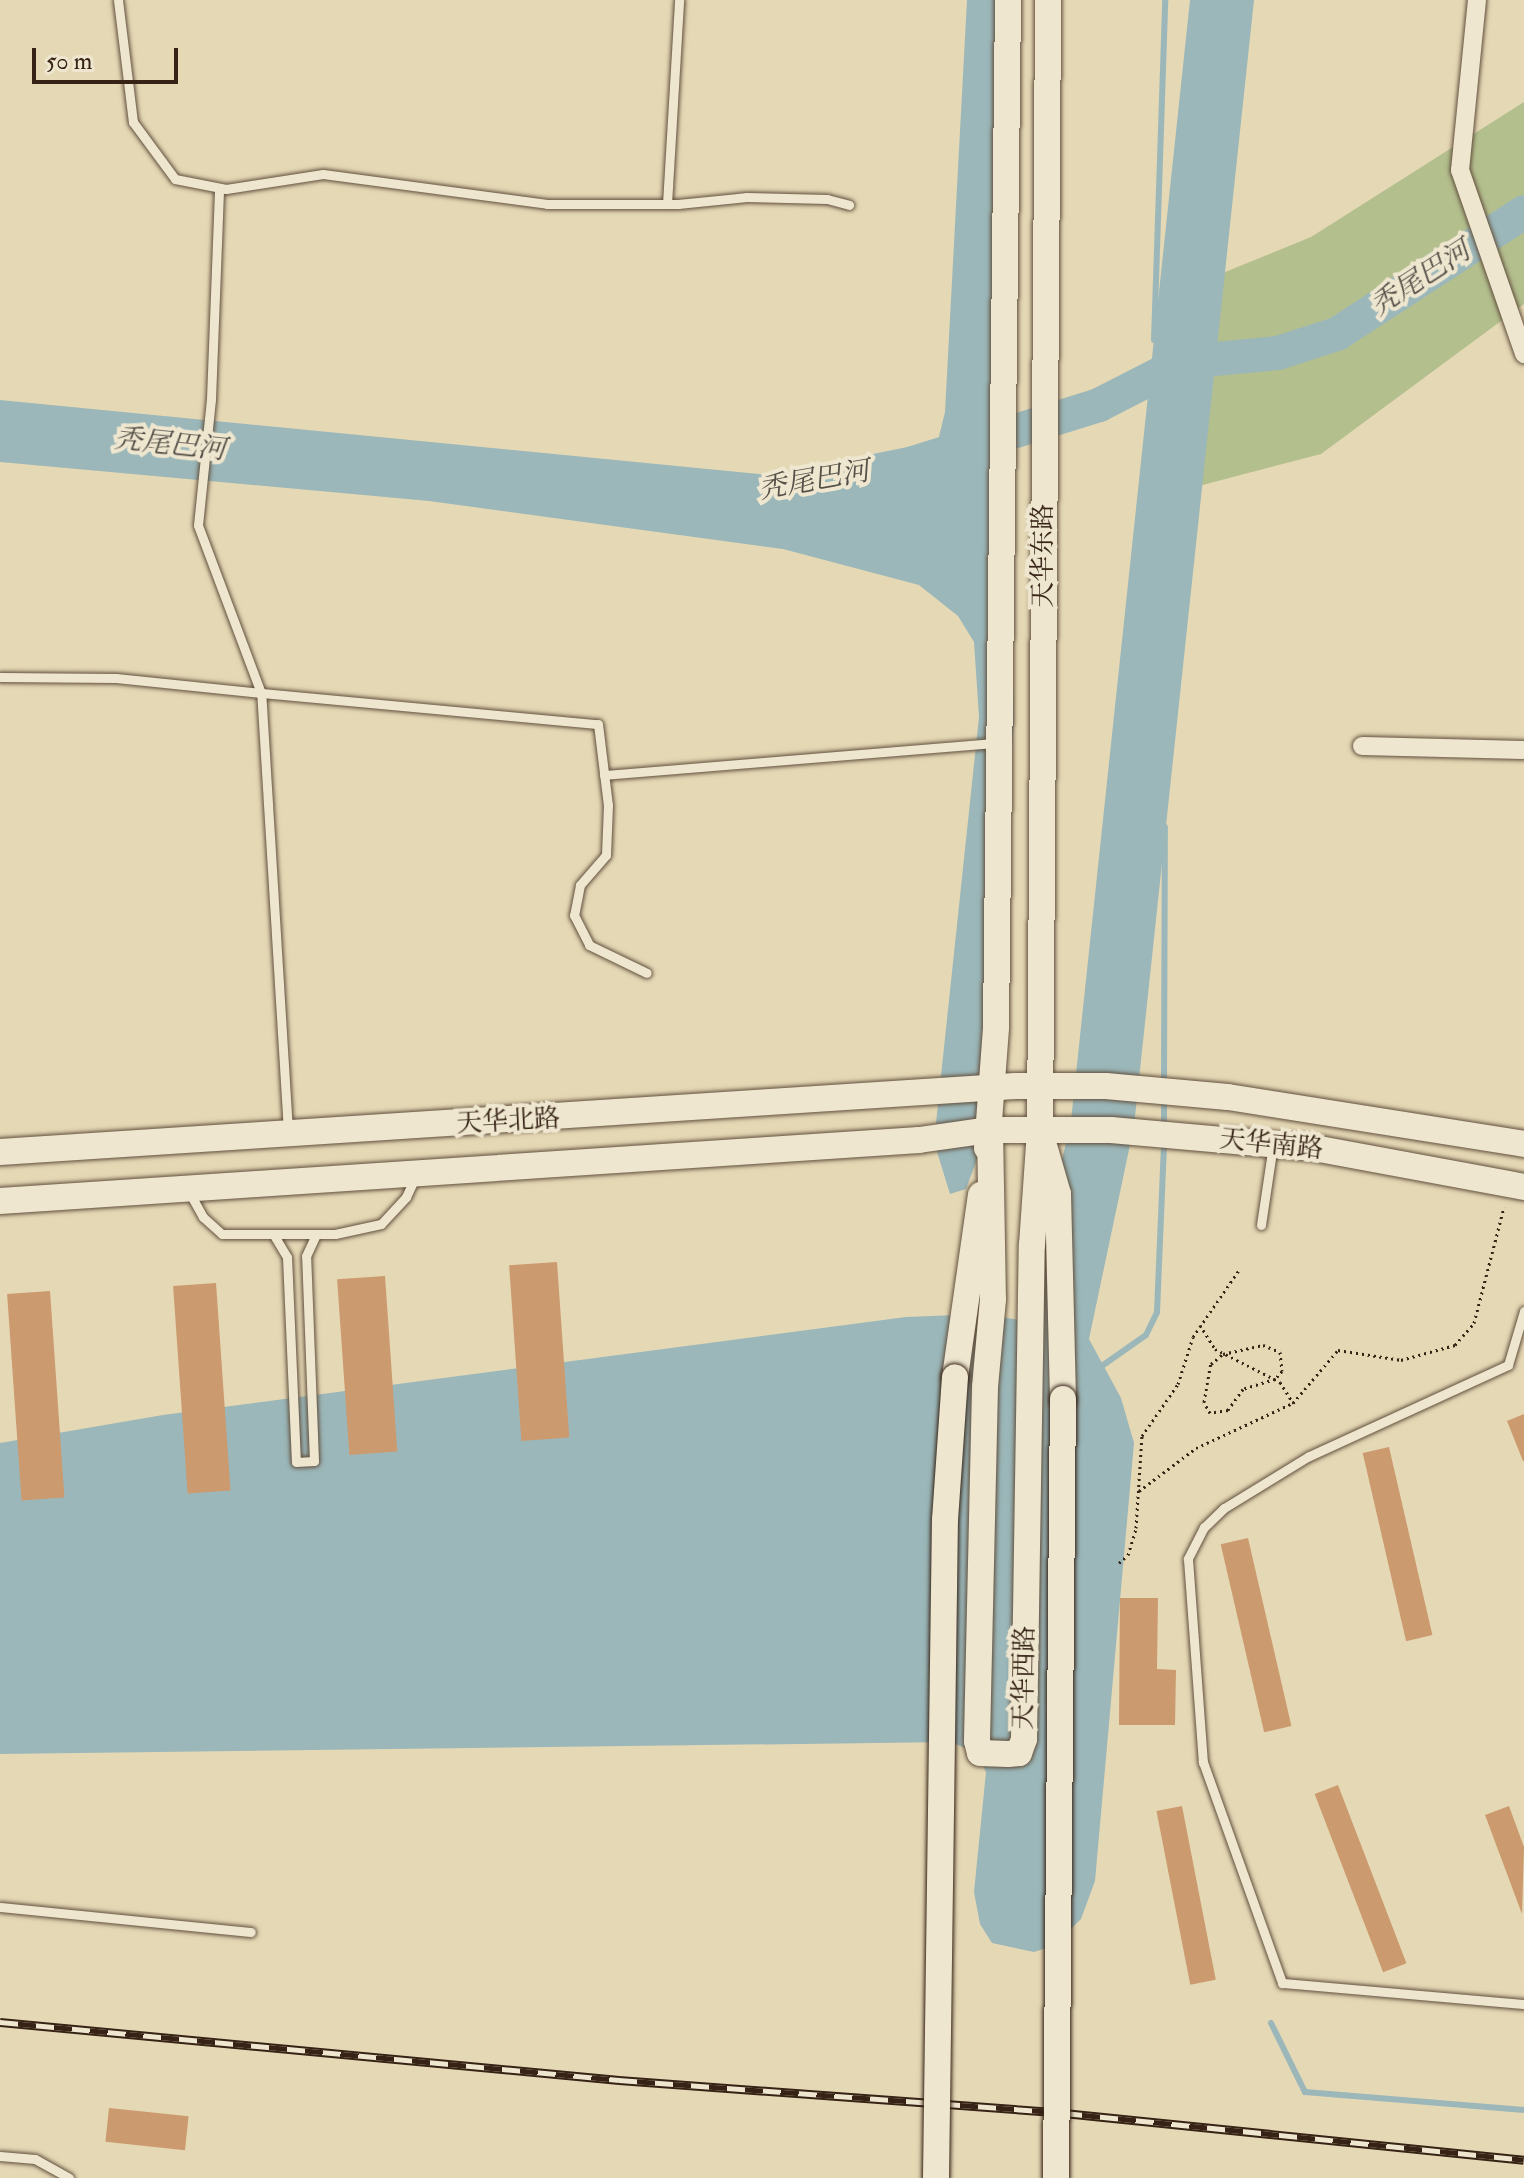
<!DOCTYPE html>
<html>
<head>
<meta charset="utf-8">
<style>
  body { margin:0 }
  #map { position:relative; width:1524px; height:2178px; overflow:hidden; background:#e5d8b5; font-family:"IM FELL Double Pica","Noto Serif SC",serif }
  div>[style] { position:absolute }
  .green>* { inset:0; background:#b4bf8e }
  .water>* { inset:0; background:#9bb7b9 }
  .stream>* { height:6px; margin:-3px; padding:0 3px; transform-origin:3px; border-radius:3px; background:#9bb7b9 }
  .river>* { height:34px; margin:-17px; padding:0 17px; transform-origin:17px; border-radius:17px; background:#9bb7b9 }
  .building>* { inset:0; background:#cc9a6f; transform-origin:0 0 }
  .path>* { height:3px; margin-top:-1.5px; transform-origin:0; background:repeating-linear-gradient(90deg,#362316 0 2px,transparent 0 6px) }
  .roads { filter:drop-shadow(0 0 2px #62503e) drop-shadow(0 0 2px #62503e) }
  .lane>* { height:9px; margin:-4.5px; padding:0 4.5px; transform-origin:4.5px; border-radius:4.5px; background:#eee6cf }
  .street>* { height:18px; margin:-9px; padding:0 9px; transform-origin:9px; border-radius:9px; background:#eee6cf }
  .secondary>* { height:26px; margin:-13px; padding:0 13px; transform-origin:13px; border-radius:13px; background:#eee6cf }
  .rail>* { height:9px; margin-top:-4.5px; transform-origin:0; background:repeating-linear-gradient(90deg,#eee6cf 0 18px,#362316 0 36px); box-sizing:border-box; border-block:2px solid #362316 }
  .bridges { filter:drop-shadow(0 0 2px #362316) drop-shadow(0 0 2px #362316) }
  .secondary-bridge>* { height:26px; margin:-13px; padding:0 13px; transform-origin:13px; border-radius:13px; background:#eee6cf }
  span { translate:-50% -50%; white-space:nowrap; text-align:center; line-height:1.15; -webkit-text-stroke:8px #eee6cf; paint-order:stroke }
  .street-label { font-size:26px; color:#362316 }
  .water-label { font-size:28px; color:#544f47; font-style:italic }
  .scale { position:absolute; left:32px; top:48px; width:146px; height:36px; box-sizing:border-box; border:4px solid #362316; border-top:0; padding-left:10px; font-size:24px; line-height:28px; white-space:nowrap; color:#362316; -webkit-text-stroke:6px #eee6cf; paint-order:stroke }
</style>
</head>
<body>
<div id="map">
  <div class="green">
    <div style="clip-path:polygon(1524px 102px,1524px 304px,1321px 454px,1191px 488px,1186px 288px,1311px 237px)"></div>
  </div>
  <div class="water">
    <div style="clip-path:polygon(967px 0,1019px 0,1002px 325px,1014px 723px,979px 1154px,966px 1189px,950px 1194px,934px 1142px,979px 717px,974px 642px,958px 616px,919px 585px,783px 549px,429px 501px,0 462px,0 400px,842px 482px,899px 480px,934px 457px,945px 412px)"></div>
    <div style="clip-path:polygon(1190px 0,1254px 0,1134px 1126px,1089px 1339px,1121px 1398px,1134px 1443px,1095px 1881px,1081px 1919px,1053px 1946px,1034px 1952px,992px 1943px,980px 1924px,974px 1892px,986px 1772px,977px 1753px,951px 1742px,0 1754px,0 1443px,163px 1415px,906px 1317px,983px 1314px,1025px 1321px,1071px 1121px)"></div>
  </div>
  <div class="stream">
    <div style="left:1154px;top:340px;width:340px;rotate:-88.1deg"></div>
    <div style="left:1164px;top:1084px;width:257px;rotate:-89.8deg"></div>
    <div style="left:1164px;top:1128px;width:29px;rotate:-90deg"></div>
    <div style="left:1099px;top:1368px;width:57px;rotate:-35.1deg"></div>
    <div style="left:1146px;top:1335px;width:25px;rotate:-64deg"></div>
    <div style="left:1157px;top:1312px;width:169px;rotate:-87.6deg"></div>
    <div style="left:1271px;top:2023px;width:77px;rotate:63.8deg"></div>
    <div style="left:1305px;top:2092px;width:220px;rotate:4.7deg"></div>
  </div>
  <div class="river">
    <div style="left:782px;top:490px;width:134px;rotate:-11.6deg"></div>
    <div style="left:913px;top:463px;width:195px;rotate:-17.3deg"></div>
    <div style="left:1099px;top:405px;width:94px;rotate:-27.1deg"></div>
    <div style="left:1183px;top:362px;width:95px;rotate:-5.4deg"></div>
    <div style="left:1278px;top:353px;width:62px;rotate:-17.9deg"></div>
    <div style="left:1337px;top:334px;width:223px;rotate:-33.1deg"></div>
  </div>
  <div class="building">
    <div style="left:557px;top:1262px;width:176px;height:48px;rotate:86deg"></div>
    <div style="left:385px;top:1276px;width:176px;height:48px;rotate:86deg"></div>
    <div style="left:216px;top:1283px;width:208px;height:43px;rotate:86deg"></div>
    <div style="left:50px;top:1291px;width:207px;height:43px;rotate:86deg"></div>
    <div style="clip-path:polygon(1524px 1414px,1524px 1461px,1523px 1461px,1507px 1421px)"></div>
    <div style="left:1389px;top:1447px;width:193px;height:27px;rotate:77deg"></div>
    <div style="left:1248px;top:1538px;width:193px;height:28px;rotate:77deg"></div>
    <div style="clip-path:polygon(1120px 1598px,1158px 1598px,1157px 1669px,1176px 1670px,1175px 1725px,1119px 1725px)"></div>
    <div style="left:1338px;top:1785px;width:191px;height:25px;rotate:69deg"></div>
    <div style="left:1182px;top:1806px;width:177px;height:26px;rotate:79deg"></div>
    <div style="clip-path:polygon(1509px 1806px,1524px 1847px,1522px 1914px,1485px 1815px)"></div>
    <div style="left:109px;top:2108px;width:80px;height:34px;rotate:6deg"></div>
  </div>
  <div class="path">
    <div style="left:1200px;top:1325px;width:28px;rotate:58deg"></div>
    <div style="left:1215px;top:1349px;width:73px;rotate:26.9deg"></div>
    <div style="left:1280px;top:1382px;width:25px;rotate:58deg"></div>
    <div style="left:1263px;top:1345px;width:18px;rotate:22deg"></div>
    <div style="left:1280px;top:1352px;width:19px;rotate:84deg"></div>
    <div style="left:1282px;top:1371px;width:11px;rotate:131deg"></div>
    <div style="left:1275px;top:1379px;width:34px;rotate:163deg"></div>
    <div style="left:1243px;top:1389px;width:26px;rotate:126deg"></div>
    <div style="left:1228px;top:1410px;width:18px;rotate:171deg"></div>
    <div style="left:1210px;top:1413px;width:13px;rotate:-119deg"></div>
    <div style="left:1204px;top:1402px;width:39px;rotate:-80deg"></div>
    <div style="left:1211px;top:1364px;width:16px;rotate:-40deg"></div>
    <div style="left:1223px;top:1354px;width:41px;rotate:-12.7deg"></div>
    <div style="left:1139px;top:1491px;width:71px;rotate:-37deg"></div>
    <div style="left:1196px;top:1448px;width:107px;rotate:-24.9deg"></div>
    <div style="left:1293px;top:1403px;width:70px;rotate:-49.7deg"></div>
    <div style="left:1338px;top:1350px;width:64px;rotate:9deg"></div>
    <div style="left:1401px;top:1360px;width:56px;rotate:-15.5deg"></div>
    <div style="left:1455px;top:1345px;width:29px;rotate:-49deg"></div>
    <div style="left:1474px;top:1323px;width:120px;rotate:-75.5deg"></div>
    <div style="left:1119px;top:1563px;width:12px;rotate:-42deg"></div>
    <div style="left:1128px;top:1555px;width:28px;rotate:-73deg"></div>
    <div style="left:1136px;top:1528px;width:92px;rotate:-86.3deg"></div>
    <div style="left:1142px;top:1436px;width:63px;rotate:-55.3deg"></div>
    <div style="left:1178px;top:1384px;width:49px;rotate:-72.3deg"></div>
    <div style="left:1193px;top:1337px;width:81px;rotate:-55.5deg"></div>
  </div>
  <div class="roads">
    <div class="lane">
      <div style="left:118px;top:0;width:123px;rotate:83deg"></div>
      <div style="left:133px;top:122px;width:71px;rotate:53.6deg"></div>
      <div style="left:175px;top:179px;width:52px;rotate:11.1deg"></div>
      <div style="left:226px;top:189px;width:98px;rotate:-8.8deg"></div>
      <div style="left:323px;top:174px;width:226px;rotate:7.6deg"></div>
      <div style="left:547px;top:204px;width:131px"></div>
      <div style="left:678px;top:204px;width:69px;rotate:-5.8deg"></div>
      <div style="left:747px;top:197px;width:80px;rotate:1.4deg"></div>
      <div style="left:827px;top:199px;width:23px;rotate:15deg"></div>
      <div style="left:667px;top:204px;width:204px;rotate:-86.6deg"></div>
      <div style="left:0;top:677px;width:116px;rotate:0.5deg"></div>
      <div style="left:116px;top:678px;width:146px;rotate:5.9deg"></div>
      <div style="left:261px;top:693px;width:179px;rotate:-110.6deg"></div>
      <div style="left:198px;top:525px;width:127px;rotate:-84.1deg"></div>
      <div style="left:211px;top:399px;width:211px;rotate:-87.8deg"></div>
      <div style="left:604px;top:775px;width:393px;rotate:-4.7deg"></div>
      <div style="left:288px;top:1131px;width:439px;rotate:-93.5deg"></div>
      <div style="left:261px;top:693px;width:338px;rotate:5.3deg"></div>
      <div style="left:598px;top:724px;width:82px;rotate:83deg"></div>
      <div style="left:608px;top:805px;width:50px;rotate:92.3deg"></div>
      <div style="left:606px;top:855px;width:40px;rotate:131deg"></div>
      <div style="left:580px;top:885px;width:31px;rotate:101deg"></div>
      <div style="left:574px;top:915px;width:34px;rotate:63deg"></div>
      <div style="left:589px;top:945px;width:64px;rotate:25.8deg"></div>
      <div style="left:188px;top:1190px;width:31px;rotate:61deg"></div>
      <div style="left:203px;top:1217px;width:25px;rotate:42deg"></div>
      <div style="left:222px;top:1234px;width:113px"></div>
      <div style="left:335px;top:1234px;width:47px;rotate:-12.3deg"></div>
      <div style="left:381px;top:1224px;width:37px;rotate:-47deg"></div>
      <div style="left:406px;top:1197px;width:23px;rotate:-65deg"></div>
      <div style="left:1261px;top:1225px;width:81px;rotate:-81.5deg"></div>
      <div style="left:275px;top:1237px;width:23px;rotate:59deg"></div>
      <div style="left:287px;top:1257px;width:205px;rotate:87.5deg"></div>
      <div style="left:296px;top:1462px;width:18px;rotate:-3deg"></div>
      <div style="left:314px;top:1461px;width:205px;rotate:-92.2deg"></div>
      <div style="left:306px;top:1256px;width:23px;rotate:-65deg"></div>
      <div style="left:1524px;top:1311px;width:56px;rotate:106.5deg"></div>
      <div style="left:1508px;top:1365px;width:219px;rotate:155.4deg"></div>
      <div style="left:1309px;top:1456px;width:100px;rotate:148.5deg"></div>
      <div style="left:1224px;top:1508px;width:28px;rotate:136deg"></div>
      <div style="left:1204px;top:1527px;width:36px;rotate:117deg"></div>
      <div style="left:1188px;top:1559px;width:204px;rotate:85.8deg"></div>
      <div style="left:1203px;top:1762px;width:235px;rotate:70.3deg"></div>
      <div style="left:1282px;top:1983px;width:243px;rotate:5deg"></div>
      <div style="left:0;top:1907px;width:252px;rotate:5.7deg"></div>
      <div style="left:0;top:2156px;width:35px;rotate:5deg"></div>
      <div style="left:35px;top:2159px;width:39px;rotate:29deg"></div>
    </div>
    <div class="street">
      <div style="left:1477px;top:0;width:171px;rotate:95.7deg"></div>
      <div style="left:1460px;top:170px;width:195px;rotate:70.8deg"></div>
      <div style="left:1362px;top:746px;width:162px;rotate:1.4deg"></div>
    </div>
    <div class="secondary">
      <div style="left:990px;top:1130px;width:169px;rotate:89deg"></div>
      <div style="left:993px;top:1299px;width:88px;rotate:95.2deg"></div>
      <div style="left:985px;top:1387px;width:354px;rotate:91.3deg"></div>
      <div style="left:977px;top:1741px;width:12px;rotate:76deg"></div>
      <div style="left:980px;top:1753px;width:28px;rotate:2deg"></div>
      <div style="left:1008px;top:1754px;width:11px;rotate:-5deg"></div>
      <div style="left:1019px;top:1753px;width:15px;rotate:-70deg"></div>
      <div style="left:1024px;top:1739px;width:494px;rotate:-89.1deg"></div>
      <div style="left:1032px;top:1245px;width:114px;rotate:-86deg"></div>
      <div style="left:1040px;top:1131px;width:1131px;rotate:-89.59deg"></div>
      <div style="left:987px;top:1148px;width:121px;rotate:-85.7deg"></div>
      <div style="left:996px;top:1027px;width:1027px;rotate:-89.33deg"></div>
      <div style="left:1045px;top:1149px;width:47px;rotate:73.9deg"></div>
      <div style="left:1058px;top:1194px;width:205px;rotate:88.6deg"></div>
      <div style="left:0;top:1152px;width:1018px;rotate:-3.72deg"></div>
      <div style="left:1016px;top:1086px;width:90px"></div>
      <div style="left:1106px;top:1086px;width:122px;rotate:5.2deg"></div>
      <div style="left:1228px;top:1097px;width:300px;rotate:9deg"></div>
      <div style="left:0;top:1201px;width:921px;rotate:-3.8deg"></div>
      <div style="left:919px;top:1140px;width:72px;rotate:-8deg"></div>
      <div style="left:990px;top:1130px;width:121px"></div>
      <div style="left:1111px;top:1130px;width:204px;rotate:5.1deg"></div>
      <div style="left:1314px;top:1148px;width:214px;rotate:10.5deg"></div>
      <div style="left:955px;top:1377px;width:184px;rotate:-81.9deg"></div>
    </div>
  </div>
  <div class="rail">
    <div style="left:0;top:2022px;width:622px;rotate:5.35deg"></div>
    <div style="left:619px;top:2080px;width:446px;rotate:4.2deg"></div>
    <div style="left:1064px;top:2113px;width:462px;rotate:5.8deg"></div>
  </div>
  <div class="bridges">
    <div class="secondary-bridge">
      <div style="left:936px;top:2178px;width:658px;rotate:-89.22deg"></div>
      <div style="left:945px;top:1520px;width:143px;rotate:-86deg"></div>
      <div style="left:1056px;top:2178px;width:779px;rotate:-89.49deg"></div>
    </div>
  </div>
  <div class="street-label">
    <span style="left:1044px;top:556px;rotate:-90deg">天华东路</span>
    <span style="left:508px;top:1122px;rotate:-3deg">天华北路</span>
    <span style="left:1271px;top:1145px;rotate:6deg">天华南路</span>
    <span style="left:1025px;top:1678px;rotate:-89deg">天华西路</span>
  </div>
  <div class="water-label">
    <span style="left:1421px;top:279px;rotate:-33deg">秃尾巴河</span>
    <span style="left:170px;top:445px;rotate:6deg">秃尾巴河</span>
    <span style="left:814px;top:481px;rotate:-10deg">秃尾巴河</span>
  </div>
  <div class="scale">50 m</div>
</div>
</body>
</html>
